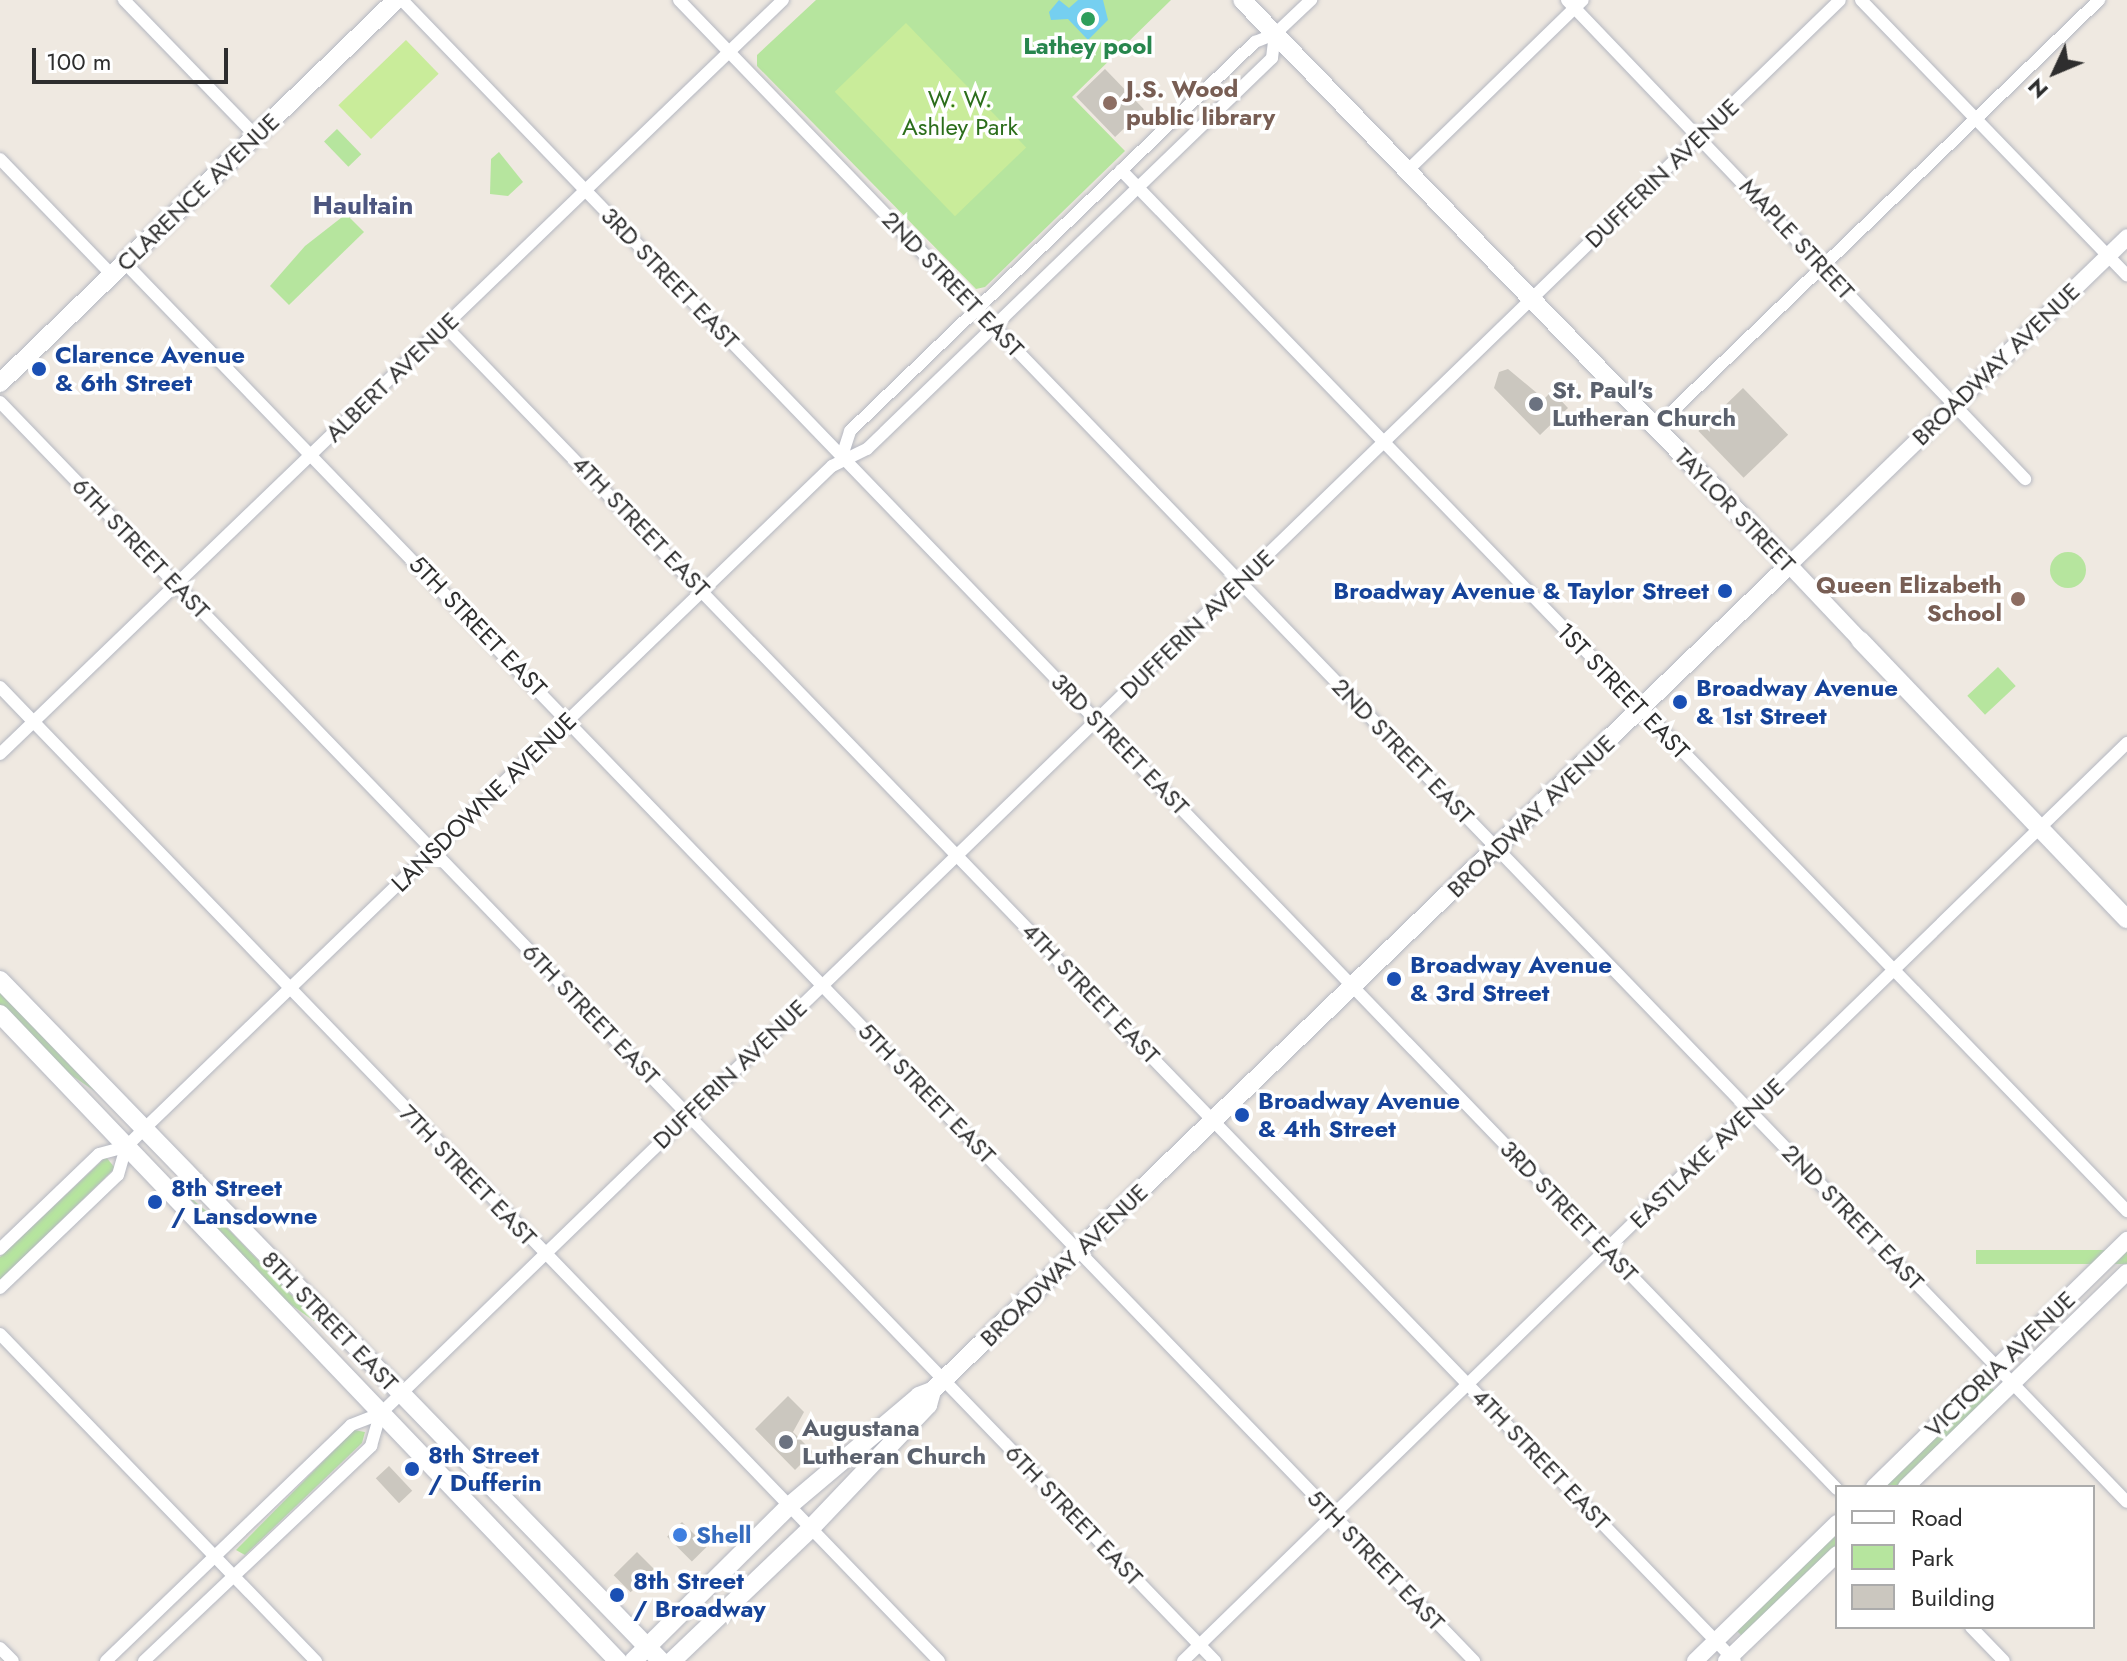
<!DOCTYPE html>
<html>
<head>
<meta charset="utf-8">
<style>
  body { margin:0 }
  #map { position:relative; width:2127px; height:1661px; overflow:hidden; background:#efe9e1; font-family:Jost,sans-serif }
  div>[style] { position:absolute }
  .green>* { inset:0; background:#b6e59e; transform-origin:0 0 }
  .round { border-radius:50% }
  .pitch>* { inset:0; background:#c9ec9a; transform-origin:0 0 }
  .water>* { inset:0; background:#75cff0 }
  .building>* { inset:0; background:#cbc7bf; transform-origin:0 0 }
  .roads { filter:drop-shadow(0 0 2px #b4b7c1) drop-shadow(0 0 2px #b4b7c1) }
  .minor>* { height:12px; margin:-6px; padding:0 6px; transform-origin:6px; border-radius:6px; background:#fff }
  .tertiary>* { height:16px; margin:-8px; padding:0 8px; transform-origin:8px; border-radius:8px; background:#fff }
  .secondary>* { height:18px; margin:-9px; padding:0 9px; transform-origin:9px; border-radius:9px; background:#fff }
  .dots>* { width:22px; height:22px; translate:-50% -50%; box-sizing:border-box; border:4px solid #fff; border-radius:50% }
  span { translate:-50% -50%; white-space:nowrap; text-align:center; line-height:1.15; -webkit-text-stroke:7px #fff; paint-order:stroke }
  .leisure-label { font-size:24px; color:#27864d; font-weight:700 }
  .education-label { font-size:24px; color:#785e54; font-weight:700 }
  .left { translate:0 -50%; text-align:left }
  .right { translate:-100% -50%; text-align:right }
  .park-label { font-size:24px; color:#2c6e1b }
  .street-label { font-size:24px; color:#2e2e2e }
  .transit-label { font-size:24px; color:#164399; font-weight:700 }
  .worship-label { font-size:24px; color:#5b616d; font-weight:700 }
  .shop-label { font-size:24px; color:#366cbe; font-weight:700 }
  .neighbourhood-label { font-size:26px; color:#4d5680; font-weight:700 }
  .legend { position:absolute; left:1835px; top:1485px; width:260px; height:144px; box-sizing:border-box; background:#fff; border:2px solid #ababab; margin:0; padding:10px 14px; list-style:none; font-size:24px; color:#2e2e2e }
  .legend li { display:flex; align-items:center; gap:16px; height:40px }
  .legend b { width:40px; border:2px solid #ababab }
  .north { position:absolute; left:2015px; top:32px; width:80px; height:80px; -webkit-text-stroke:6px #fff; paint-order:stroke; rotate:226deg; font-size:22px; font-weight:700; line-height:32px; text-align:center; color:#2e2e2e }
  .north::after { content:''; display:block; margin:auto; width:28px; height:36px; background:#2e2e2e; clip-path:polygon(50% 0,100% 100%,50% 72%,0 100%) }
  .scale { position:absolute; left:32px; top:48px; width:196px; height:36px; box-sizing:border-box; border:4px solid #2e2e2e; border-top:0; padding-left:10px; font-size:24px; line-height:28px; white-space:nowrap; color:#2e2e2e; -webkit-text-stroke:6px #fff; paint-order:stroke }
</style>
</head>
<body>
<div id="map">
  <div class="green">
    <div style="clip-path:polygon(816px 0,1171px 0,1072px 97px,1125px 151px,985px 287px,976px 289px,757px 66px,757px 55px)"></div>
    <div style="left:337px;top:129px;width:35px;height:18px;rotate:46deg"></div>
    <div style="clip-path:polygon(499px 152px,523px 182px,508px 196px,490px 194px,491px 159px)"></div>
    <div style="clip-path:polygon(346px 214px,364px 232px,289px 305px,270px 286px,305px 246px)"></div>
    <div class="round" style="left:2050px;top:552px;width:36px;height:36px"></div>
    <div style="left:1998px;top:667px;width:26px;height:42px;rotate:47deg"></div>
    <div style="clip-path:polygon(0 993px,96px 1092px,61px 1068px,0 1005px)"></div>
    <div style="clip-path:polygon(106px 1157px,115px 1168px,0 1280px,0 1257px)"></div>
    <div style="clip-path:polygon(186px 1194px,230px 1231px,321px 1326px,283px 1299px)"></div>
    <div style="left:2127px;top:1250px;width:14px;height:151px;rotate:90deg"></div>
    <div style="clip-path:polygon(1990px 1385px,1995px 1392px,1898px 1487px,1883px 1487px)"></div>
    <div style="clip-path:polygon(354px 1430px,365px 1432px,362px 1443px,245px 1555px,236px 1550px)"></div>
    <div style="clip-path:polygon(1837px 1531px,1837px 1546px,1742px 1636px,1737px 1631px)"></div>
  </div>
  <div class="pitch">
    <div style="left:906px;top:23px;width:173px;height:99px;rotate:46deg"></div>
    <div style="left:406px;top:40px;width:47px;height:94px;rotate:46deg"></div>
  </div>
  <div class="water">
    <div style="clip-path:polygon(1059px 0,1069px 8px,1078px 0,1103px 0,1108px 20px,1088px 40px,1068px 19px,1051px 20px,1049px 12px)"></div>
  </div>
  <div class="building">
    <div style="left:1105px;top:69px;width:56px;height:40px;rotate:46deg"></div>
    <div style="clip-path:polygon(1508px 369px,1544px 399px,1552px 391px,1568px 408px,1540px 435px,1494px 388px,1499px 372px)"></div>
    <div style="left:1743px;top:388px;width:65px;height:62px;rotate:46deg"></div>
    <div style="clip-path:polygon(788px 1396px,804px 1412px,793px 1432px,813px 1452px,795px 1470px,755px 1429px)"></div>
    <div style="left:389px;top:1466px;width:34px;height:18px;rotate:47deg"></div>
    <div style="left:682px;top:1522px;width:35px;height:21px;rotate:45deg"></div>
    <div style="left:637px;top:1552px;width:24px;height:33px;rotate:45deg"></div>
  </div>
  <div class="roads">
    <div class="minor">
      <div style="left:124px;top:0;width:190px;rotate:45.9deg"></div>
      <div style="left:402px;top:0;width:2068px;rotate:46.06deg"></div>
      <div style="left:679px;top:0;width:2086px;rotate:46.05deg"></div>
      <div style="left:1567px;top:0;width:663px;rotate:46.28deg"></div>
      <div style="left:1861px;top:0;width:383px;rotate:46deg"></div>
      <div style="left:0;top:159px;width:161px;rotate:46deg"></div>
      <div style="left:1121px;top:170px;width:1448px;rotate:45.98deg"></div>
      <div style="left:1407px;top:171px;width:245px;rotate:-44.2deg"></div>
      <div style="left:125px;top:263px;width:1943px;rotate:46.02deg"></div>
      <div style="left:445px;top:326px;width:1856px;rotate:45.98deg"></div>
      <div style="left:0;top:402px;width:1750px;rotate:46.02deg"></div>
      <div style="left:1655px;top:428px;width:617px;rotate:-43.95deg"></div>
      <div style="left:842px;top:456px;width:26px;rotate:-72deg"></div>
      <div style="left:850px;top:431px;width:562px;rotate:-43.85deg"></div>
      <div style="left:1255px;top:42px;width:22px;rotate:-22deg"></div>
      <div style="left:1275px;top:34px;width:50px;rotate:-43.4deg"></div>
      <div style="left:0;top:687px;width:1353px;rotate:46.05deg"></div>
      <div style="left:0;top:754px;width:1087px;rotate:-43.92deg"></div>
      <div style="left:0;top:1249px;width:137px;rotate:-43.8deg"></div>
      <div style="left:99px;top:1154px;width:28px;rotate:-15deg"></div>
      <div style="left:0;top:1288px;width:163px;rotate:-43.8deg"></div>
      <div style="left:118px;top:1175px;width:29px;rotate:-74deg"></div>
      <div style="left:126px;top:1147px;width:27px;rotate:-45deg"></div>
      <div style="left:145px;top:1128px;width:954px;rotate:-43.94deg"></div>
      <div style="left:832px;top:466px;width:39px;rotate:-26deg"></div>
      <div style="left:867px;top:449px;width:563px;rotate:-43.99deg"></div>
      <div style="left:1272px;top:58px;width:24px;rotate:-83deg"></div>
      <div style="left:0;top:1334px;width:455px;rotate:46deg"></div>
      <div style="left:1971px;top:1627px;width:47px;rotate:45.9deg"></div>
      <div style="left:0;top:1648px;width:18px;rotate:45deg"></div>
      <div style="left:106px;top:1661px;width:340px;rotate:-43.9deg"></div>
      <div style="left:351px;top:1425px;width:31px;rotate:-21deg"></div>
      <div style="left:380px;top:1414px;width:2032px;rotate:-44.08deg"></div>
      <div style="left:144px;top:1661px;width:313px;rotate:-43.4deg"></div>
      <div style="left:371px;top:1446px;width:33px;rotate:-74deg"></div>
      <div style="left:1183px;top:1661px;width:1317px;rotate:-44.2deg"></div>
    </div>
    <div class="tertiary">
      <div style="left:1860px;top:640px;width:103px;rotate:-133.4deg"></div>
      <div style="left:1789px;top:565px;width:471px;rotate:-44.1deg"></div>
      <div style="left:1874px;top:1487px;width:354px;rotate:-44.3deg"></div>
      <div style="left:1906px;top:1487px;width:308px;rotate:-44.2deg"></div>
      <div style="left:1695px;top:1661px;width:198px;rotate:-44.2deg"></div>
      <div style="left:1726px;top:1661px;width:154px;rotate:-43.9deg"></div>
    </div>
    <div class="secondary">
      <div style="left:0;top:383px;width:551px;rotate:-44.04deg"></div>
      <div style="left:1860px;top:640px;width:386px;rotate:46.3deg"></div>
      <div style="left:0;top:980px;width:949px;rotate:45.85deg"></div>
      <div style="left:0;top:1014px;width:895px;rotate:46.31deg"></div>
      <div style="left:633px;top:1661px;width:220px;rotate:-44.8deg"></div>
      <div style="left:789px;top:1506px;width:170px;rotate:-40.2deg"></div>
      <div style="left:919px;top:1396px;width:14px;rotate:-21deg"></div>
      <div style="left:932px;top:1391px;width:1190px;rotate:-43.94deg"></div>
      <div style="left:1789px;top:565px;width:786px;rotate:-134.07deg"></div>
      <div style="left:672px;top:1661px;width:192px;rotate:-43.7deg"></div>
      <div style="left:811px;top:1528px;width:170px;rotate:-46.4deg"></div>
      <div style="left:928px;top:1405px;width:15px;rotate:-74deg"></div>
    </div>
  </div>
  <div class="dots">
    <div style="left:1088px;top:19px;background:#2e9e5b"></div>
    <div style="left:1110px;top:103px;background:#8d6e63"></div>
    <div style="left:39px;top:369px;background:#1a4fb4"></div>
    <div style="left:1536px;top:404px;background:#6b7280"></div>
    <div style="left:1725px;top:591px;background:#1a4fb4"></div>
    <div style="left:2018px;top:599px;background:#8d6e63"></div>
    <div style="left:1680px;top:702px;background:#1a4fb4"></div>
    <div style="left:1394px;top:979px;background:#1a4fb4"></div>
    <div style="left:1242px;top:1115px;background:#1a4fb4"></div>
    <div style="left:155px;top:1202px;background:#1a4fb4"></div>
    <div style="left:786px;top:1442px;background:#6b7280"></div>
    <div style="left:412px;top:1469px;background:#1a4fb4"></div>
    <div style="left:680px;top:1535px;background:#3f7fe0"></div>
    <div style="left:617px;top:1595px;background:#1a4fb4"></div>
  </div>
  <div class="leisure-label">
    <span style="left:1088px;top:46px">Lathey pool</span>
  </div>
  <div class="education-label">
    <span class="left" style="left:1126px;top:103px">J.S. Wood<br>public library</span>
    <span class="right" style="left:2002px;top:599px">Queen Elizabeth<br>School</span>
  </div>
  <div class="park-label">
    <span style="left:960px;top:113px">W. W.<br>Ashley Park</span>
  </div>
  <div class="street-label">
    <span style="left:1662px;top:173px;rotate:-44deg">DUFFERIN AVENUE</span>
    <span style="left:198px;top:192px;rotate:-44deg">CLARENCE AVENUE</span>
    <span style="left:1797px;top:239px;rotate:47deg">MAPLE STREET</span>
    <span style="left:670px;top:278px;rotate:46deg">3RD STREET EAST</span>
    <span style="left:953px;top:284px;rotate:46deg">2ND STREET EAST</span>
    <span style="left:1996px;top:364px;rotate:-44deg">BROADWAY AVENUE</span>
    <span style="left:392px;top:377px;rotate:-44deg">ALBERT AVENUE</span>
    <span style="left:1735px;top:510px;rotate:46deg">TAYLOR STREET</span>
    <span style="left:641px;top:526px;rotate:46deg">4TH STREET EAST</span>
    <span style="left:141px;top:548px;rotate:46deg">6TH STREET EAST</span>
    <span style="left:1197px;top:624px;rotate:-44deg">DUFFERIN AVENUE</span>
    <span style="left:478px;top:626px;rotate:46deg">5TH STREET EAST</span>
    <span style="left:1623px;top:691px;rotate:46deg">1ST STREET EAST</span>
    <span style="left:1120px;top:744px;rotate:46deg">3RD STREET EAST</span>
    <span style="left:1403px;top:751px;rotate:46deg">2ND STREET EAST</span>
    <span style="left:484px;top:802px;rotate:-44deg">LANSDOWNE AVENUE</span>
    <span style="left:1531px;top:816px;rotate:-44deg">BROADWAY AVENUE</span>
    <span style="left:1091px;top:993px;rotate:46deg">4TH STREET EAST</span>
    <span style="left:591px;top:1014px;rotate:46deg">6TH STREET EAST</span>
    <span style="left:730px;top:1074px;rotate:-44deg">DUFFERIN AVENUE</span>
    <span style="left:927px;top:1093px;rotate:46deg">5TH STREET EAST</span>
    <span style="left:1707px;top:1153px;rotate:-44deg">EASTLAKE AVENUE</span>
    <span style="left:468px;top:1175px;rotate:46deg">7TH STREET EAST</span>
    <span style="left:1569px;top:1211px;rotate:46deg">3RD STREET EAST</span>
    <span style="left:1853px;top:1217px;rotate:46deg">2ND STREET EAST</span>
    <span style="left:1064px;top:1265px;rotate:-44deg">BROADWAY AVENUE</span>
    <span style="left:330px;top:1321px;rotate:46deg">8TH STREET EAST</span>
    <span style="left:2000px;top:1364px;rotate:-44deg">VICTORIA AVENUE</span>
    <span style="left:1541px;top:1459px;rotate:46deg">4TH STREET EAST</span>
    <span style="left:1074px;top:1515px;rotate:46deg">6TH STREET EAST</span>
    <span style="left:1376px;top:1560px;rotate:46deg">5TH STREET EAST</span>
  </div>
  <div class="transit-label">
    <span class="left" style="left:55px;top:369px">Clarence Avenue<br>&amp; 6th Street</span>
    <span class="right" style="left:1709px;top:591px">Broadway Avenue &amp; Taylor Street</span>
    <span class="left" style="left:1696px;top:702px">Broadway Avenue<br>&amp; 1st Street</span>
    <span class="left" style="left:1410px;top:979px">Broadway Avenue<br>&amp; 3rd Street</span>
    <span class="left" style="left:1258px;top:1115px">Broadway Avenue<br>&amp; 4th Street</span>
    <span class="left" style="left:171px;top:1202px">8th Street<br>/ Lansdowne</span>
    <span class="left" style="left:428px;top:1469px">8th Street<br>/ Dufferin</span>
    <span class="left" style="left:633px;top:1595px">8th Street<br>/ Broadway</span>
  </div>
  <div class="worship-label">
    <span class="left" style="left:1552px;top:404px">St. Paul's<br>Lutheran Church</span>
    <span class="left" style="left:802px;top:1442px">Augustana<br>Lutheran Church</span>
  </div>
  <div class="shop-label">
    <span class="left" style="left:696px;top:1535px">Shell</span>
  </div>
  <div class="neighbourhood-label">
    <span style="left:363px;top:206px">Haultain</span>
  </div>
  <ul class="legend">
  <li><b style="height:10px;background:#fff"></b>Road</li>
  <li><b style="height:22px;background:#b6e59e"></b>Park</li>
  <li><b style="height:22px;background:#cbc7bf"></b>Building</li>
  </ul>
  <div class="north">N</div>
  <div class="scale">100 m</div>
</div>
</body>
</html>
